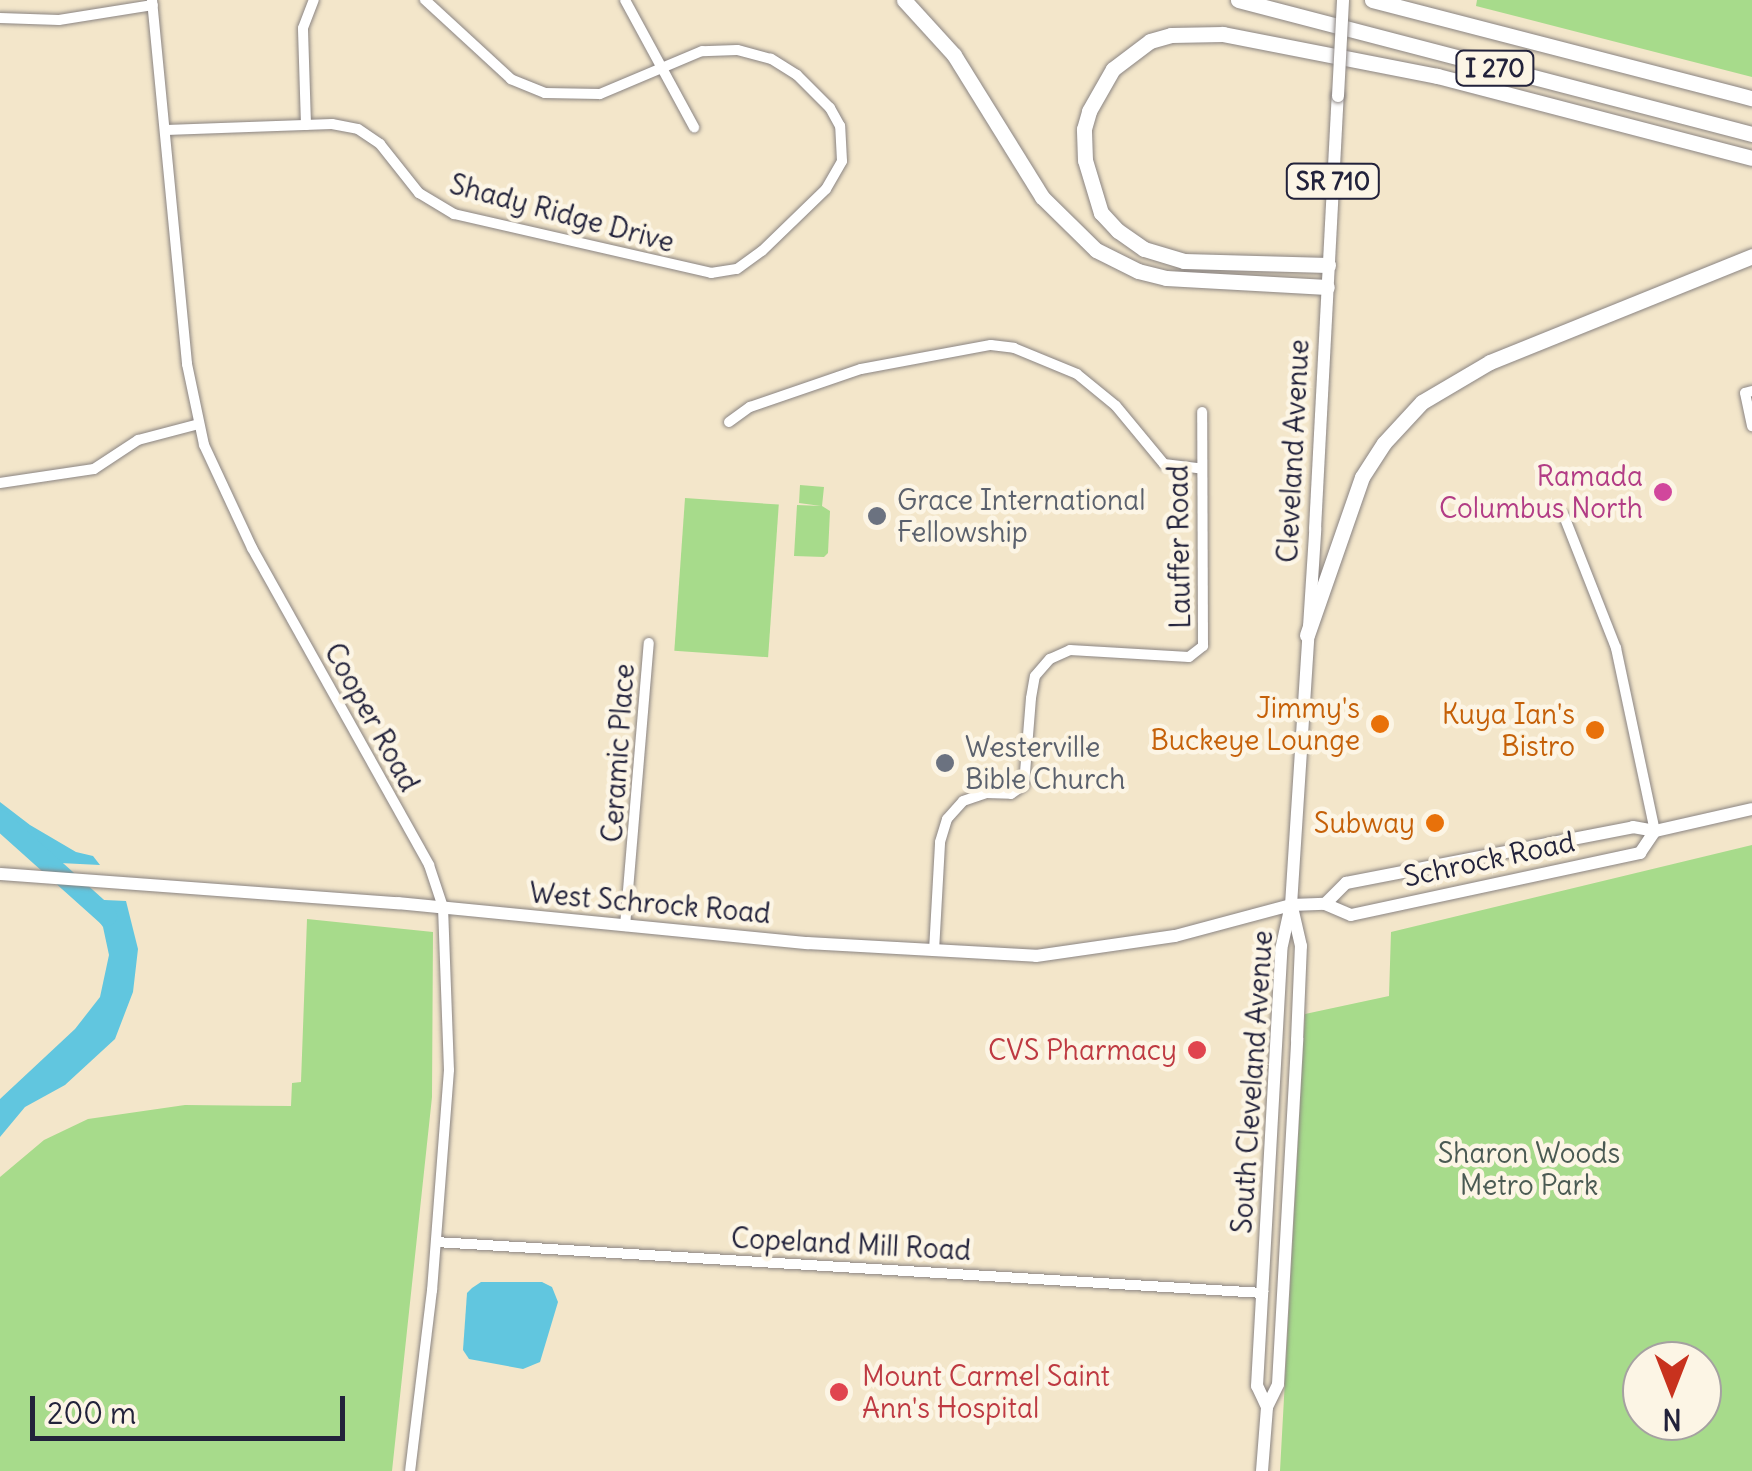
<!DOCTYPE html>
<html>
<head>
<meta charset="utf-8">
<style>
  body { margin:0 }
  #map { position:relative; width:1752px; height:1471px; overflow:hidden; background:#f3e6ca; font-family:Delius,sans-serif }
  div>[style] { position:absolute }
  .green>* { inset:0; background:#a7db8b; transform-origin:0 0 }
  .water>* { inset:0; background:#61c6df }
  .river>* { height:20px; margin:-10px; padding:0 10px; transform-origin:10px; border-radius:10px; background:#61c6df }
  .roads { filter:drop-shadow(0 0 2px #8a8482) drop-shadow(0 0 2px #8a8482) }
  .minor>* { height:10px; margin:-5px; padding:0 5px; transform-origin:5px; border-radius:5px; background:#fff }
  .major>* { height:12px; margin:-6px; padding:0 6px; transform-origin:6px; border-radius:6px; background:#fff }
  .highway>* { height:15px; margin:-7.5px; padding:0 7.5px; transform-origin:7.5px; border-radius:7.5px; background:#fff }
  .bridges { filter:drop-shadow(0 0 2px #8a8482) drop-shadow(0 0 2px #8a8482) }
  .major-bridge>* { height:12px; margin:-6px; padding:0 6px; transform-origin:6px; border-radius:6px; background:#fff }
  .dots>* { width:28px; height:28px; translate:-50% -50%; box-sizing:border-box; border:5px solid #fcf5e5; border-radius:50% }
  span { translate:-50% -50%; white-space:nowrap; text-align:center; line-height:1.15; -webkit-text-stroke:9px #fcf5e5; paint-order:stroke }
  .shield-label span { padding:2px 8px; background:#fcf5e5; border:2px solid; border-radius:8px; -webkit-text-stroke-width:0 }
  .shield-label { font-size:25px; color:#22223b; font-weight:700 }
  .street-label { font-size:28px; color:#22223b }
  .hotel-label { font-size:28px; color:#b23c85 }
  .right { translate:-100% -50%; text-align:right }
  .worship-label { font-size:28px; color:#5b616d }
  .left { translate:0 -50%; text-align:left }
  .food-label { font-size:28px; color:#c56008 }
  .health-label { font-size:28px; color:#be3a42 }
  .park-label { font-size:28px; color:#4a5a53 }
  .north { position:absolute; left:1622px; top:1341px; width:100px; height:100px; box-sizing:border-box; background:#fcf5e5; border:2px solid #a5a1a1; border-radius:50%; rotate:180deg; font-size:28px; font-weight:700; line-height:40px; text-align:center; color:#22223b }
  .north::after { content:''; display:block; margin:auto; width:35px; height:45px; background:#c8321e; clip-path:polygon(50% 0,100% 100%,50% 72%,0 100%) }
  .scale { position:absolute; left:30px; top:1396px; width:315px; height:45px; box-sizing:border-box; border:5px solid #22223b; border-top:0; padding-left:12px; font-size:30px; line-height:35px; white-space:nowrap; color:#22223b; -webkit-text-stroke:8px #fcf5e5; paint-order:stroke }
</style>
</head>
<body>
<div id="map">
  <div class="green">
    <div style="clip-path:polygon(1477px 0,1752px 0,1752px 77px,1476px 6px)"></div>
    <div style="clip-path:polygon(800px 485px,824px 487px,822px 506px,830px 511px,828px 553px,824px 557px,794px 556px,797px 505px,821px 506px,799px 503px)"></div>
    <div style="left:685px;top:498px;width:94px;height:153px;rotate:4deg"></div>
    <div style="clip-path:polygon(evenodd,1752px 845px,1752px 1471px,1280px 1471px,1305px 1014px,1389px 996px,1391px 932px,1752px 845px,1642px 1361px,1702px 1361px,1702px 1421px,1642px 1421px,1642px 1361px)"></div>
    <div style="clip-path:polygon(307px 919px,433px 932px,432px 1097px,392px 1471px,0 1471px,0 1177px,44px 1140px,88px 1119px,185px 1105px,291px 1106px,292px 1083px,301px 1082px)"></div>
  </div>
  <div class="water">
    <div style="clip-path:polygon(0 802px,30px 825px,76px 852px,93px 856px,100px 865px,40px 862px,0 823px)"></div>
    <div style="clip-path:polygon(83px 899px,126px 901px,138px 949px,133px 992px,115px 1039px,65px 1085px,25px 1107px,0 1137px,0 1099px,75px 1029px,100px 997px,109px 955px,103px 927px)"></div>
    <div style="clip-path:polygon(542px 1282px,552px 1287px,558px 1302px,540px 1362px,523px 1369px,469px 1359px,463px 1350px,467px 1293px,472px 1288px,481px 1282px)"></div>
  </div>
  <div class="river">
    <div style="left:0;top:820px;width:144px;rotate:41.9deg"></div>
  </div>
  <div class="roads">
    <div class="minor">
      <div style="left:152px;top:0;width:366px;rotate:84.5deg"></div>
      <div style="left:187px;top:364px;width:83px;rotate:78.1deg"></div>
      <div style="left:204px;top:445px;width:114px;rotate:65deg"></div>
      <div style="left:252px;top:548px;width:363px;rotate:60.8deg"></div>
      <div style="left:429px;top:865px;width:44px;rotate:71.6deg"></div>
      <div style="left:443px;top:907px;width:163px;rotate:87.9deg"></div>
      <div style="left:449px;top:1070px;width:221px;rotate:94.4deg"></div>
      <div style="left:432px;top:1290px;width:182px;rotate:96.9deg"></div>
      <div style="left:625px;top:0;width:145px;rotate:61.5deg"></div>
      <div style="left:0;top:18px;width:59px;rotate:1.9deg"></div>
      <div style="left:59px;top:20px;width:95px;rotate:-9.1deg"></div>
      <div style="left:306px;top:125px;width:97px;rotate:-91.8deg"></div>
      <div style="left:303px;top:28px;width:30px;rotate:-69deg"></div>
      <div style="left:166px;top:130px;width:166px;rotate:-2.1deg"></div>
      <div style="left:332px;top:124px;width:26px;rotate:11deg"></div>
      <div style="left:358px;top:129px;width:27px;rotate:34deg"></div>
      <div style="left:380px;top:144px;width:63px;rotate:51.5deg"></div>
      <div style="left:419px;top:193px;width:41px;rotate:31deg"></div>
      <div style="left:454px;top:214px;width:264px;rotate:12.9deg"></div>
      <div style="left:711px;top:273px;width:26px;rotate:-9deg"></div>
      <div style="left:737px;top:269px;width:31px;rotate:-36deg"></div>
      <div style="left:762px;top:251px;width:89px;rotate:-44.1deg"></div>
      <div style="left:826px;top:189px;width:32px;rotate:-60deg"></div>
      <div style="left:842px;top:161px;width:35px;rotate:-93deg"></div>
      <div style="left:840px;top:126px;width:21px;rotate:-119deg"></div>
      <div style="left:830px;top:108px;width:47px;rotate:-135deg"></div>
      <div style="left:797px;top:75px;width:31px;rotate:-148deg"></div>
      <div style="left:771px;top:59px;width:35px;rotate:-165deg"></div>
      <div style="left:737px;top:50px;width:35px;rotate:178deg"></div>
      <div style="left:702px;top:51px;width:111px;rotate:157.1deg"></div>
      <div style="left:600px;top:94px;width:55px;rotate:-179deg"></div>
      <div style="left:545px;top:93px;width:37px;rotate:-158deg"></div>
      <div style="left:511px;top:79px;width:117px;rotate:-137.4deg"></div>
      <div style="left:1752px;top:391px;width:7px;rotate:164deg"></div>
      <div style="left:1745px;top:393px;width:34px;rotate:78deg"></div>
      <div style="left:729px;top:422px;width:26px;rotate:-36deg"></div>
      <div style="left:750px;top:407px;width:117px;rotate:-18.9deg"></div>
      <div style="left:861px;top:369px;width:132px;rotate:-10.5deg"></div>
      <div style="left:991px;top:345px;width:23px;rotate:7deg"></div>
      <div style="left:1014px;top:348px;width:68px;rotate:22.4deg"></div>
      <div style="left:1077px;top:374px;width:50px;rotate:39.4deg"></div>
      <div style="left:1116px;top:406px;width:75px;rotate:50.4deg"></div>
      <div style="left:1164px;top:464px;width:35px;rotate:7deg"></div>
      <div style="left:0;top:483px;width:95px;rotate:-8.5deg"></div>
      <div style="left:94px;top:469px;width:53px;rotate:-33.4deg"></div>
      <div style="left:138px;top:440px;width:63px;rotate:-14.7deg"></div>
      <div style="left:1564px;top:516px;width:142px;rotate:68.5deg"></div>
      <div style="left:1616px;top:648px;width:187px;rotate:78deg"></div>
      <div style="left:625px;top:926px;width:284px;rotate:-85.2deg"></div>
      <div style="left:934px;top:951px;width:109px;rotate:-86.8deg"></div>
      <div style="left:940px;top:842px;width:24px;rotate:-73deg"></div>
      <div style="left:947px;top:819px;width:24px;rotate:-48deg"></div>
      <div style="left:963px;top:801px;width:24px;rotate:-19deg"></div>
      <div style="left:986px;top:793px;width:25px;rotate:2deg"></div>
      <div style="left:1011px;top:794px;width:16px;rotate:-35deg"></div>
      <div style="left:1024px;top:785px;width:87px;rotate:-85.4deg"></div>
      <div style="left:1031px;top:698px;width:22px;rotate:-80deg"></div>
      <div style="left:1035px;top:676px;width:23px;rotate:-49deg"></div>
      <div style="left:1050px;top:659px;width:22px;rotate:-24deg"></div>
      <div style="left:1070px;top:650px;width:119px;rotate:3.4deg"></div>
      <div style="left:1189px;top:657px;width:18px;rotate:-38deg"></div>
      <div style="left:1203px;top:646px;width:234px;rotate:-90.2deg"></div>
      <div style="left:436px;top:1242px;width:829px;rotate:3.53deg"></div>
    </div>
    <div class="major">
      <div style="left:0;top:874px;width:399px;rotate:4.2deg"></div>
      <div style="left:398px;top:903px;width:411px;rotate:5.6deg"></div>
      <div style="left:807px;top:943px;width:229px;rotate:3.2deg"></div>
      <div style="left:1036px;top:956px;width:140px;rotate:-8.2deg"></div>
      <div style="left:1175px;top:936px;width:120px;rotate:-15deg"></div>
      <div style="left:1291px;top:905px;width:34px;rotate:-2deg"></div>
      <div style="left:1325px;top:904px;width:28px;rotate:23deg"></div>
      <div style="left:1351px;top:915px;width:296px;rotate:-12.1deg"></div>
      <div style="left:1640px;top:853px;width:27px;rotate:-56deg"></div>
      <div style="left:1325px;top:904px;width:30px;rotate:-45deg"></div>
      <div style="left:1346px;top:883px;width:292px;rotate:-11deg"></div>
      <div style="left:1633px;top:827px;width:22px;rotate:10deg"></div>
      <div style="left:1655px;top:831px;width:99px;rotate:-12.8deg"></div>
      <div style="left:1267px;top:1407px;width:23px;rotate:-115deg"></div>
      <div style="left:1257px;top:1386px;width:437px;rotate:-86.8deg"></div>
      <div style="left:1281px;top:950px;width:46px;rotate:-77.5deg"></div>
      <div style="left:1291px;top:905px;width:377px;rotate:-86.3deg"></div>
      <div style="left:1315px;top:529px;width:434px;rotate:-87deg"></div>
      <div style="left:1262px;top:1471px;width:64px;rotate:-85.5deg"></div>
      <div style="left:1267px;top:1407px;width:25px;rotate:-64deg"></div>
      <div style="left:1278px;top:1384px;width:345px;rotate:-86.8deg"></div>
      <div style="left:1297px;top:1040px;width:94px;rotate:-87.6deg"></div>
      <div style="left:1301px;top:946px;width:40px;rotate:-103deg"></div>
    </div>
    <div class="highway">
      <div style="left:904px;top:0;width:74px;rotate:47.7deg"></div>
      <div style="left:954px;top:55px;width:167px;rotate:58.2deg"></div>
      <div style="left:1042px;top:197px;width:76px;rotate:44.5deg"></div>
      <div style="left:1096px;top:250px;width:47px;rotate:26.6deg"></div>
      <div style="left:1138px;top:271px;width:29px;rotate:14deg"></div>
      <div style="left:1166px;top:278px;width:161px;rotate:3.2deg"></div>
      <div style="left:1238px;top:0;width:531px;rotate:14.61deg"></div>
      <div style="left:1372px;top:0;width:392px;rotate:14.5deg"></div>
      <div style="left:1328px;top:265px;width:144px;rotate:-178.4deg"></div>
      <div style="left:1184px;top:261px;width:42px;rotate:-163.3deg"></div>
      <div style="left:1144px;top:249px;width:32px;rotate:-145deg"></div>
      <div style="left:1118px;top:231px;width:25px;rotate:-133deg"></div>
      <div style="left:1101px;top:213px;width:55px;rotate:-106.8deg"></div>
      <div style="left:1085px;top:160px;width:31px;rotate:-92deg"></div>
      <div style="left:1084px;top:129px;width:19px;rotate:-74deg"></div>
      <div style="left:1089px;top:111px;width:48px;rotate:-60.3deg"></div>
      <div style="left:1113px;top:69px;width:46px;rotate:-37.1deg"></div>
      <div style="left:1150px;top:41px;width:22px;rotate:-16deg"></div>
      <div style="left:1171px;top:35px;width:52px;rotate:-1.1deg"></div>
      <div style="left:1223px;top:34px;width:218px;rotate:11.1deg"></div>
      <div style="left:1437px;top:76px;width:325px;rotate:14.6deg"></div>
      <div style="left:1307px;top:635px;width:167px;rotate:-70.8deg"></div>
      <div style="left:1362px;top:477px;width:40px;rotate:-57.1deg"></div>
      <div style="left:1384px;top:443px;width:56px;rotate:-47.2deg"></div>
      <div style="left:1422px;top:402px;width:79px;rotate:-30.5deg"></div>
      <div style="left:1490px;top:362px;width:283px;rotate:-22deg"></div>
    </div>
  </div>
  <div class="bridges">
    <div class="major-bridge">
      <div style="left:1338px;top:96px;width:96px;rotate:-87deg"></div>
    </div>
  </div>
  <div class="dots">
    <div style="left:1663px;top:492px;background:#d1479c"></div>
    <div style="left:877px;top:516px;background:#6b7280"></div>
    <div style="left:1380px;top:724px;background:#e8710a"></div>
    <div style="left:1595px;top:730px;background:#e8710a"></div>
    <div style="left:945px;top:763px;background:#6b7280"></div>
    <div style="left:1435px;top:823px;background:#e8710a"></div>
    <div style="left:1197px;top:1050px;background:#e0444e"></div>
    <div style="left:839px;top:1392px;background:#e0444e"></div>
  </div>
  <div class="shield-label">
    <span style="left:1495px;top:68px">I 270</span>
    <span style="left:1333px;top:181px">SR 710</span>
  </div>
  <div class="street-label">
    <span style="left:562px;top:213px;rotate:15deg">Shady Ridge Drive</span>
    <span style="left:1293px;top:451px;rotate:-87deg">Cleveland Avenue</span>
    <span style="left:1179px;top:547px;rotate:-91deg">Lauffer Road</span>
    <span style="left:372px;top:717px;rotate:61deg">Cooper Road</span>
    <span style="left:618px;top:753px;rotate:-86deg">Ceramic Place</span>
    <span style="left:1489px;top:859px;rotate:-12deg">Schrock Road</span>
    <span style="left:650px;top:903px;rotate:5deg">West Schrock Road</span>
    <span style="left:1252px;top:1082px;rotate:-86deg">South Cleveland Avenue</span>
    <span style="left:851px;top:1244px;rotate:3deg">Copeland Mill Road</span>
  </div>
  <div class="hotel-label">
    <span class="right" style="left:1643px;top:492px">Ramada<br>Columbus North</span>
  </div>
  <div class="worship-label">
    <span class="left" style="left:897px;top:516px">Grace International<br>Fellowship</span>
    <span class="left" style="left:965px;top:763px">Westerville<br>Bible Church</span>
  </div>
  <div class="food-label">
    <span class="right" style="left:1360px;top:724px">Jimmy's<br>Buckeye Lounge</span>
    <span class="right" style="left:1575px;top:730px">Kuya Ian's<br>Bistro</span>
    <span class="right" style="left:1415px;top:823px">Subway</span>
  </div>
  <div class="health-label">
    <span class="right" style="left:1177px;top:1050px">CVS Pharmacy</span>
    <span class="left" style="left:862px;top:1392px">Mount Carmel Saint<br>Ann's Hospital</span>
  </div>
  <div class="park-label">
    <span style="left:1529px;top:1169px">Sharon Woods<br>Metro Park</span>
  </div>
  <div class="north">N</div>
  <div class="scale">200 m</div>
</div>
</body>
</html>
